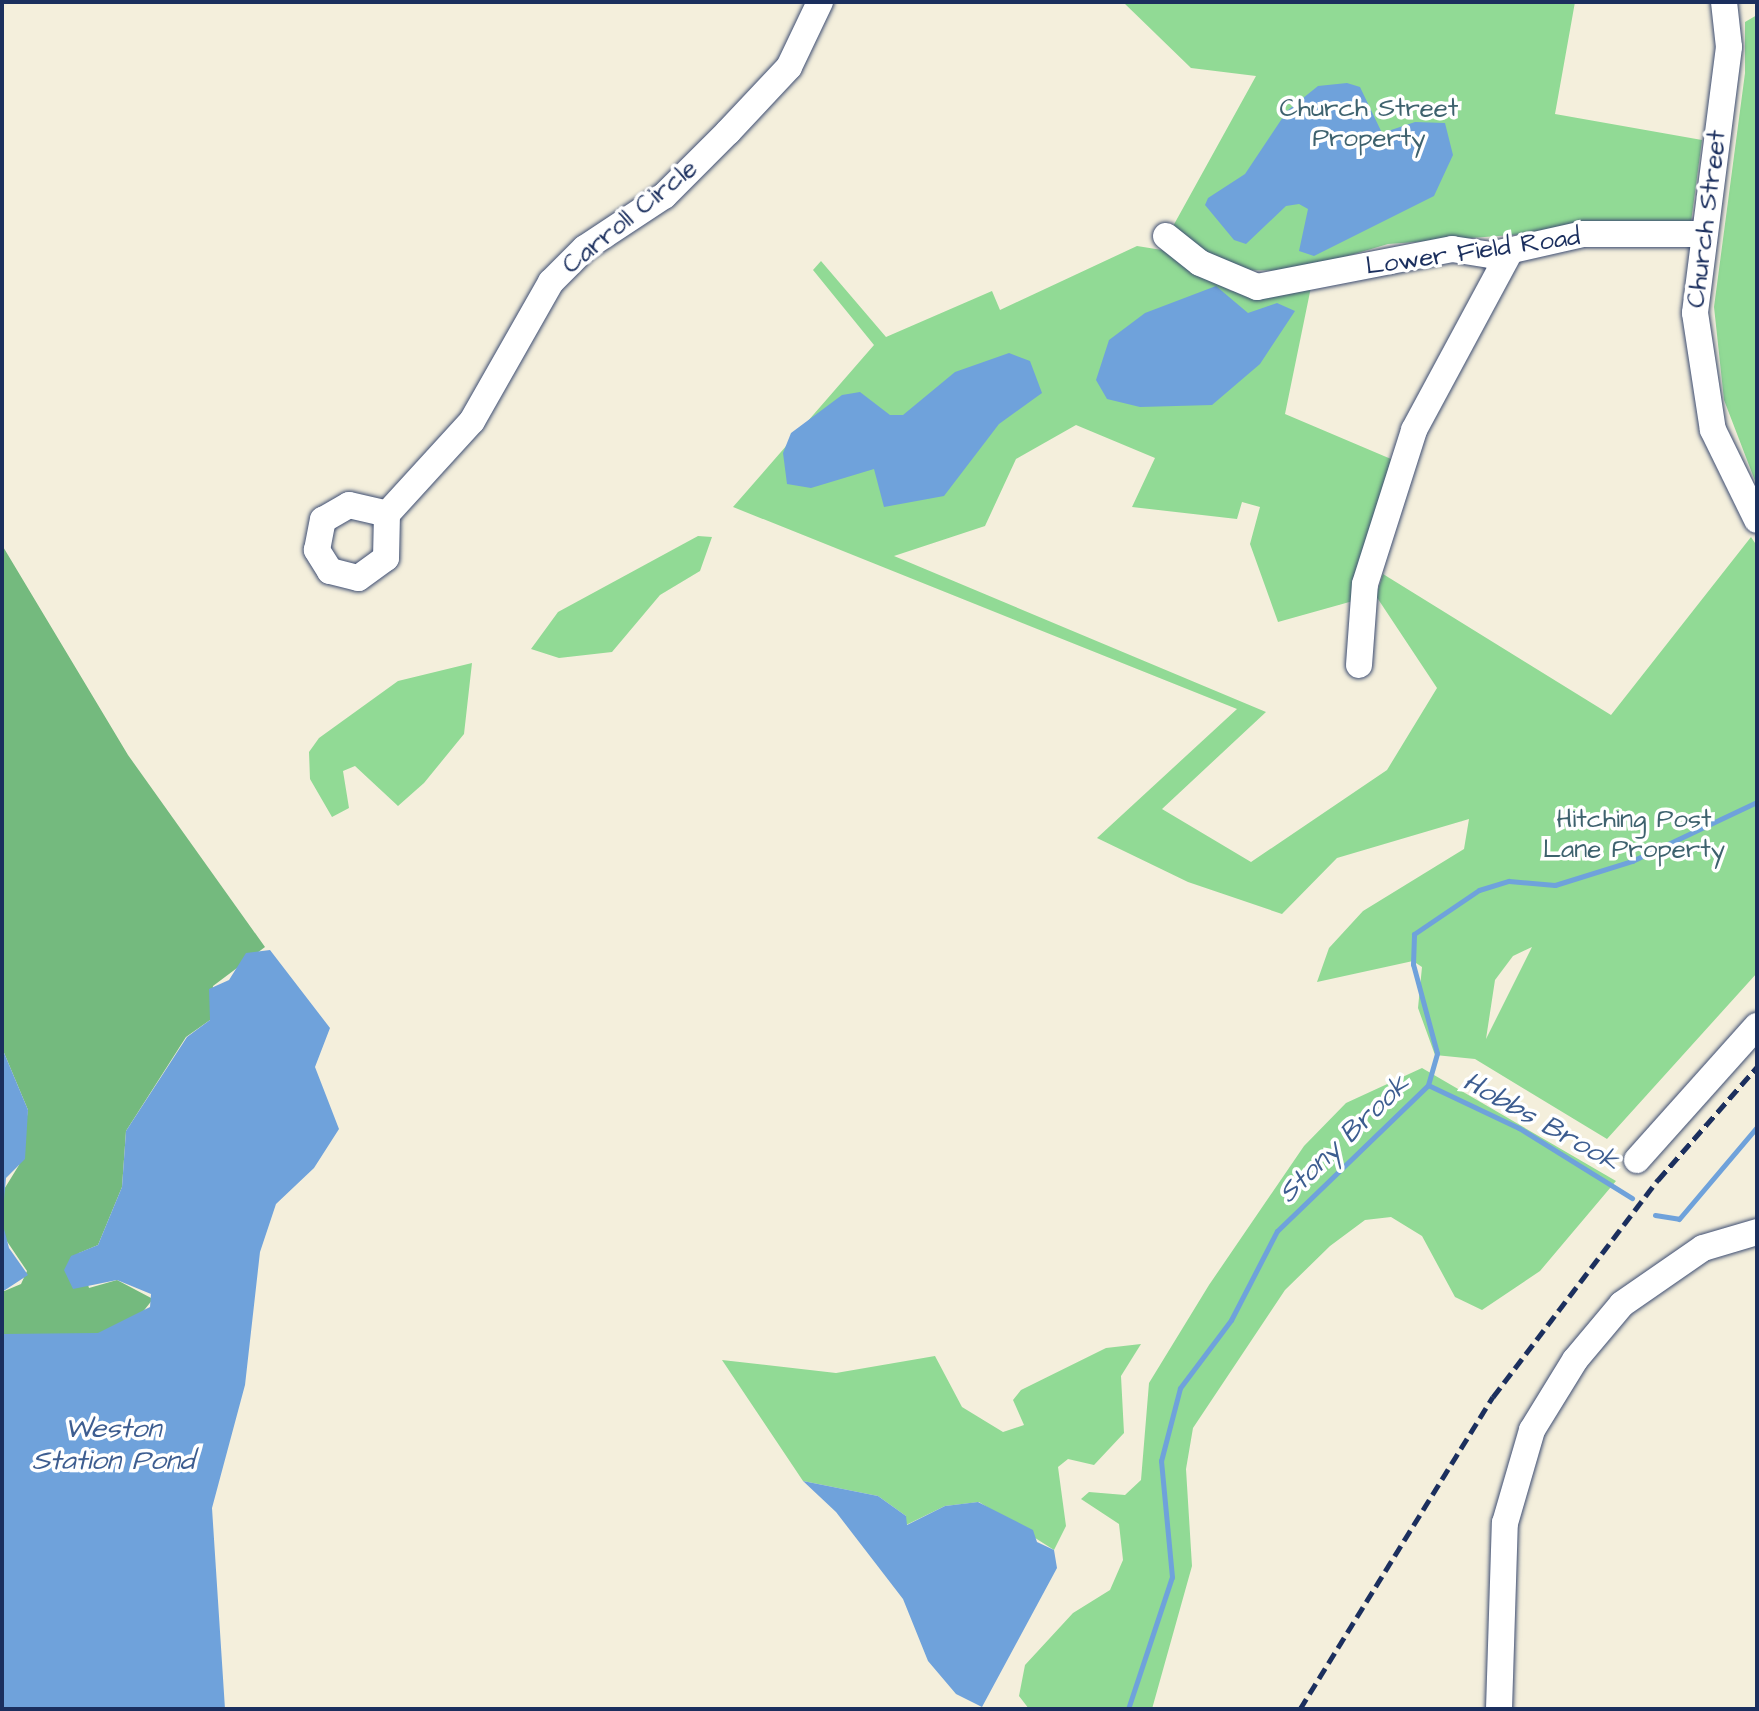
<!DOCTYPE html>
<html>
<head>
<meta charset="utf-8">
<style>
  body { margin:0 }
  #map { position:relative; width:1759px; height:1711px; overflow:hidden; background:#f4efdc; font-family:"Architects Daughter",sans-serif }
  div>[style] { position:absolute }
  .green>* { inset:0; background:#91da95 }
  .forest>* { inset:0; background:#74ba7e }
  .water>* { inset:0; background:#6fa2db }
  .stream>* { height:5px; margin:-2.5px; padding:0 2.5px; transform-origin:2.5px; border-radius:2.5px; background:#6fa2db }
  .roads { filter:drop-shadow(0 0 2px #3c4c71) drop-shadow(0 0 2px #3c4c71) }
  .minor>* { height:26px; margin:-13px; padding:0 13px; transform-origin:13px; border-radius:13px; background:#fff }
  .rail>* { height:5px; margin-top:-2.5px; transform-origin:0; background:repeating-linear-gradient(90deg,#1b2f5e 0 12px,transparent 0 18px) }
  span { translate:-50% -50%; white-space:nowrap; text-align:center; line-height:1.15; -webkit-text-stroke:7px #fff; paint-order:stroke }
  .park-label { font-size:26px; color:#3e626e }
  .street-label { font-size:26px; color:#1b2f5e }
  .water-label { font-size:28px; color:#3d5d90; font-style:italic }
  .frame { position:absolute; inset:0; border:4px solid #1b2f5e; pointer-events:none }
</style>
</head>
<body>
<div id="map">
  <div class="green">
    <div style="clip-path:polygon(1123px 2px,1575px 2px,1555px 114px,1702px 140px,1691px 222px,1388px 244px,1297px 271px,1233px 270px,1172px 228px,1256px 76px,1191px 68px)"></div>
    <div style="clip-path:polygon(1757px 15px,1757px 486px,1724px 400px,1714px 307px,1745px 73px,1745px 22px)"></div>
    <div style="clip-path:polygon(evenodd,1137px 246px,1162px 250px,1231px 291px,1311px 287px,1285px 414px,1391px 459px,1353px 601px,1278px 622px,1250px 544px,1260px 507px,1242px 502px,1237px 519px,1132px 507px,1155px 458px,1076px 425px,1016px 459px,985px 526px,894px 556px,1266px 712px,1162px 809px,1251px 862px,1387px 770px,1437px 688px,1376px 596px,1383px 574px,1611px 715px,1751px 537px,1757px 546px,1757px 973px,1607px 1139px,1475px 1059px,1435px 1055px,1418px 1008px,1422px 967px,1413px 961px,1317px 982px,1329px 948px,1363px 911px,1464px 849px,1469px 819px,1337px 858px,1282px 914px,1188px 882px,1097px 838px,1237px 709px,733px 507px,874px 345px,813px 270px,821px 261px,886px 337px,992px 291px,1000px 310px,1137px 246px,1532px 947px,1486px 1039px,1495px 980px,1513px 956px,1532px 947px)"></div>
    <div style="clip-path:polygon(698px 536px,712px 537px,700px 571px,660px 595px,612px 652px,559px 658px,531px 649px,558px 612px)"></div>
    <div style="clip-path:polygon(472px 663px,464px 734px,424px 783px,398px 806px,355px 766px,343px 771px,349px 808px,332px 817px,310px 779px,309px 752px,319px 738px,398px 681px)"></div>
    <div style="clip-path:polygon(1422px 1068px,1616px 1181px,1540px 1271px,1482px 1310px,1455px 1297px,1422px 1236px,1391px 1217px,1365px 1220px,1330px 1246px,1285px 1290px,1193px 1428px,1186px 1469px,1192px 1566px,1152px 1709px,1029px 1709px,1019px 1696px,1025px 1665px,1073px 1613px,1110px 1590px,1123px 1560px,1119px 1524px,1081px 1499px,1089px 1492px,1125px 1495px,1141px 1480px,1149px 1383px,1209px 1285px,1304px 1146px,1346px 1103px)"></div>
    <div style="clip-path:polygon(1141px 1344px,1121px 1376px,1124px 1433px,1094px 1465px,1068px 1459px,1058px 1467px,1066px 1526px,1054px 1550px,979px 1502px,945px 1506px,906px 1525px,906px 1516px,878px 1496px,803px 1481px,722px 1360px,836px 1373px,935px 1356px,962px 1407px,1003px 1432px,1024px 1425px,1013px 1400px,1021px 1390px,1106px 1348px)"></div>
  </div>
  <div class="forest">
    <div style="clip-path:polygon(2px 545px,128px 755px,265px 947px,213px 986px,210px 1020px,186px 1037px,126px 1131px,122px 1187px,98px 1245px,79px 1253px,89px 1288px,117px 1280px,153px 1299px,138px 1318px,98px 1334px,2px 1334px,2px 1292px,21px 1284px,27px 1271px,4px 1237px,3px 1191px,19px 1165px,28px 1110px,2px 1048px)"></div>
  </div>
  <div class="water">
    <div style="clip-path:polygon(1347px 83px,1360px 87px,1382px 133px,1415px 122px,1445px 123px,1453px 155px,1434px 196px,1314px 256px,1299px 251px,1308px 209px,1299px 204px,1286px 206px,1246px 244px,1234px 240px,1205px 205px,1208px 198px,1245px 174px,1287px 111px,1318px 86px)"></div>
    <div style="clip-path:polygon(1216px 286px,1248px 313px,1277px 303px,1295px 311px,1260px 364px,1212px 405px,1140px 407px,1107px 399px,1096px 380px,1109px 340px,1145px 313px)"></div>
    <div style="clip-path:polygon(1009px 353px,1030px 361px,1042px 393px,999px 424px,944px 496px,884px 507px,874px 469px,811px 488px,787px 484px,783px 453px,791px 433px,842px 395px,860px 392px,890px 415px,903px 415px,955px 372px)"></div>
    <div style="clip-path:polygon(270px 950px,330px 1028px,315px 1067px,339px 1129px,314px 1168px,276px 1204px,260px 1252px,245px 1385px,212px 1508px,225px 1709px,2px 1709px,2px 1334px,98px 1333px,150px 1307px,151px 1294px,117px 1280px,73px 1289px,64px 1270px,71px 1256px,98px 1245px,122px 1187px,126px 1131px,187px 1037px,210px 1020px,209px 989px,229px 980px,246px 953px)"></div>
    <div style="clip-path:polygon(2px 1048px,28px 1110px,25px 1159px,6px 1178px,2px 1221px,9px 1248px,28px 1275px,2px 1292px)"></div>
    <div style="clip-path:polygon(803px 1481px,878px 1496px,906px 1516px,907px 1525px,945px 1506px,978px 1502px,1033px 1530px,1037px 1542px,1054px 1550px,1057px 1568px,982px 1707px,956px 1694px,928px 1661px,903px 1599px,836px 1512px)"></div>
  </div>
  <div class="stream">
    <div style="left:1428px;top:1085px;width:101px;rotate:25.3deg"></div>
    <div style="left:1519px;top:1128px;width:133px;rotate:31.8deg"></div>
    <div style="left:1655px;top:1215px;width:24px;rotate:9deg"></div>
    <div style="left:1679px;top:1219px;width:121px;rotate:-49.7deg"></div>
    <div style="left:1128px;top:1709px;width:139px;rotate:-71.6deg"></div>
    <div style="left:1172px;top:1577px;width:117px;rotate:-95.4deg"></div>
    <div style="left:1161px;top:1461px;width:75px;rotate:-75.4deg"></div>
    <div style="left:1180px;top:1388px;width:85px;rotate:-53.1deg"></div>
    <div style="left:1231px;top:1320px;width:100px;rotate:-62.7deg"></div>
    <div style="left:1277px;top:1231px;width:210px;rotate:-44deg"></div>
    <div style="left:1428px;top:1085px;width:33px;rotate:-74deg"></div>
    <div style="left:1437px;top:1053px;width:92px;rotate:-105.1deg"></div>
    <div style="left:1413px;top:964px;width:30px;rotate:-88deg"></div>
    <div style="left:1414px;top:934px;width:78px;rotate:-34.1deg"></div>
    <div style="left:1479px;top:890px;width:31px;rotate:-17deg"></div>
    <div style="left:1509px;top:881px;width:46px;rotate:5deg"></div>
    <div style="left:1555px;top:885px;width:81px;rotate:-17.3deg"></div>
    <div style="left:1632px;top:861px;width:138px;rotate:-25.3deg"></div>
  </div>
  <div class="roads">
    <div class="minor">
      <div style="left:1724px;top:2px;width:45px;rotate:83.7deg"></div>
      <div style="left:1729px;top:47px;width:268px;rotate:97.3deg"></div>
      <div style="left:1695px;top:313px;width:118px;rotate:81.3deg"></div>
      <div style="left:1713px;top:430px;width:100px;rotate:63.9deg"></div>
      <div style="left:1166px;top:236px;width:43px;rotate:38.5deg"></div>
      <div style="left:1200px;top:263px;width:62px;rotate:22.8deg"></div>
      <div style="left:1257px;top:287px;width:199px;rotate:-11deg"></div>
      <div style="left:1452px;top:249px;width:38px;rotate:9deg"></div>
      <div style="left:1490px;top:255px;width:95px;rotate:-12.7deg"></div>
      <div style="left:1583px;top:234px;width:118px"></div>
      <div style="left:349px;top:505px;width:39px;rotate:13deg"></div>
      <div style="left:387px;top:514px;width:44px;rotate:91.3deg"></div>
      <div style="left:386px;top:558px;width:34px;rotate:144deg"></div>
      <div style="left:358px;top:578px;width:29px;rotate:-166deg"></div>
      <div style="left:330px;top:571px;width:25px;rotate:-122deg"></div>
      <div style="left:317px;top:550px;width:31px;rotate:-79deg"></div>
      <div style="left:323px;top:520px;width:30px;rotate:-30deg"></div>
      <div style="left:387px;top:514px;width:126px;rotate:-47.6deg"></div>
      <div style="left:472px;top:421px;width:160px;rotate:-60.4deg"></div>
      <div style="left:551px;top:282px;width:48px;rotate:-45deg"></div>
      <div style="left:585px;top:248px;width:95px;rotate:-33.4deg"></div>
      <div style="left:664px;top:196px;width:91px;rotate:-45deg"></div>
      <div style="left:728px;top:132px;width:89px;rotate:-46.8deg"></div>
      <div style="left:789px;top:67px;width:72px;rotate:-64.5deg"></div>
      <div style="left:1359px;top:665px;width:81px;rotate:-85.8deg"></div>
      <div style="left:1365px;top:584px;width:162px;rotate:-72.3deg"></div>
      <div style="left:1414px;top:430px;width:202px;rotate:-61.7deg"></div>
      <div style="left:1637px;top:1160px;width:180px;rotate:-48.2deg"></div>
      <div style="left:1499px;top:1709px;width:186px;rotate:-88.2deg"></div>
      <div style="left:1505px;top:1523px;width:97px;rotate:-73.8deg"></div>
      <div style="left:1532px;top:1430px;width:82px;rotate:-58.4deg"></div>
      <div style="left:1575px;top:1360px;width:73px;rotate:-50deg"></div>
      <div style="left:1622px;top:1304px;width:98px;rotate:-34.7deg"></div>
      <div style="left:1703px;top:1248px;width:56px;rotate:-16.5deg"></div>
    </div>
  </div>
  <div class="rail">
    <div style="left:1300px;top:1709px;width:367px;rotate:-58.3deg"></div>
    <div style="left:1493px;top:1397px;width:273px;rotate:-52.8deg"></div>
    <div style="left:1658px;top:1180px;width:150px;rotate:-48.8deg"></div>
  </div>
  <div class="park-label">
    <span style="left:1369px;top:124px">Church Street<br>Property</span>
    <span style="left:1634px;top:835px">Hitching Post<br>Lane Property</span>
  </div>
  <div class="street-label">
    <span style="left:630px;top:217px;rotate:-39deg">Carroll Circle</span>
    <span style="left:1707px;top:219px;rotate:-83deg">Church Street</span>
    <span style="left:1473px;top:252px;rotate:-8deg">Lower Field Road</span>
  </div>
  <div class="water-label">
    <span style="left:1541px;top:1122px;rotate:29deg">Hobbs Brook</span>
    <span style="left:1344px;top:1139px;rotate:-44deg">Stony Brook</span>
    <span style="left:113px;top:1445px">Weston<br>Station Pond</span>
  </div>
  <div class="frame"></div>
</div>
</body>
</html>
